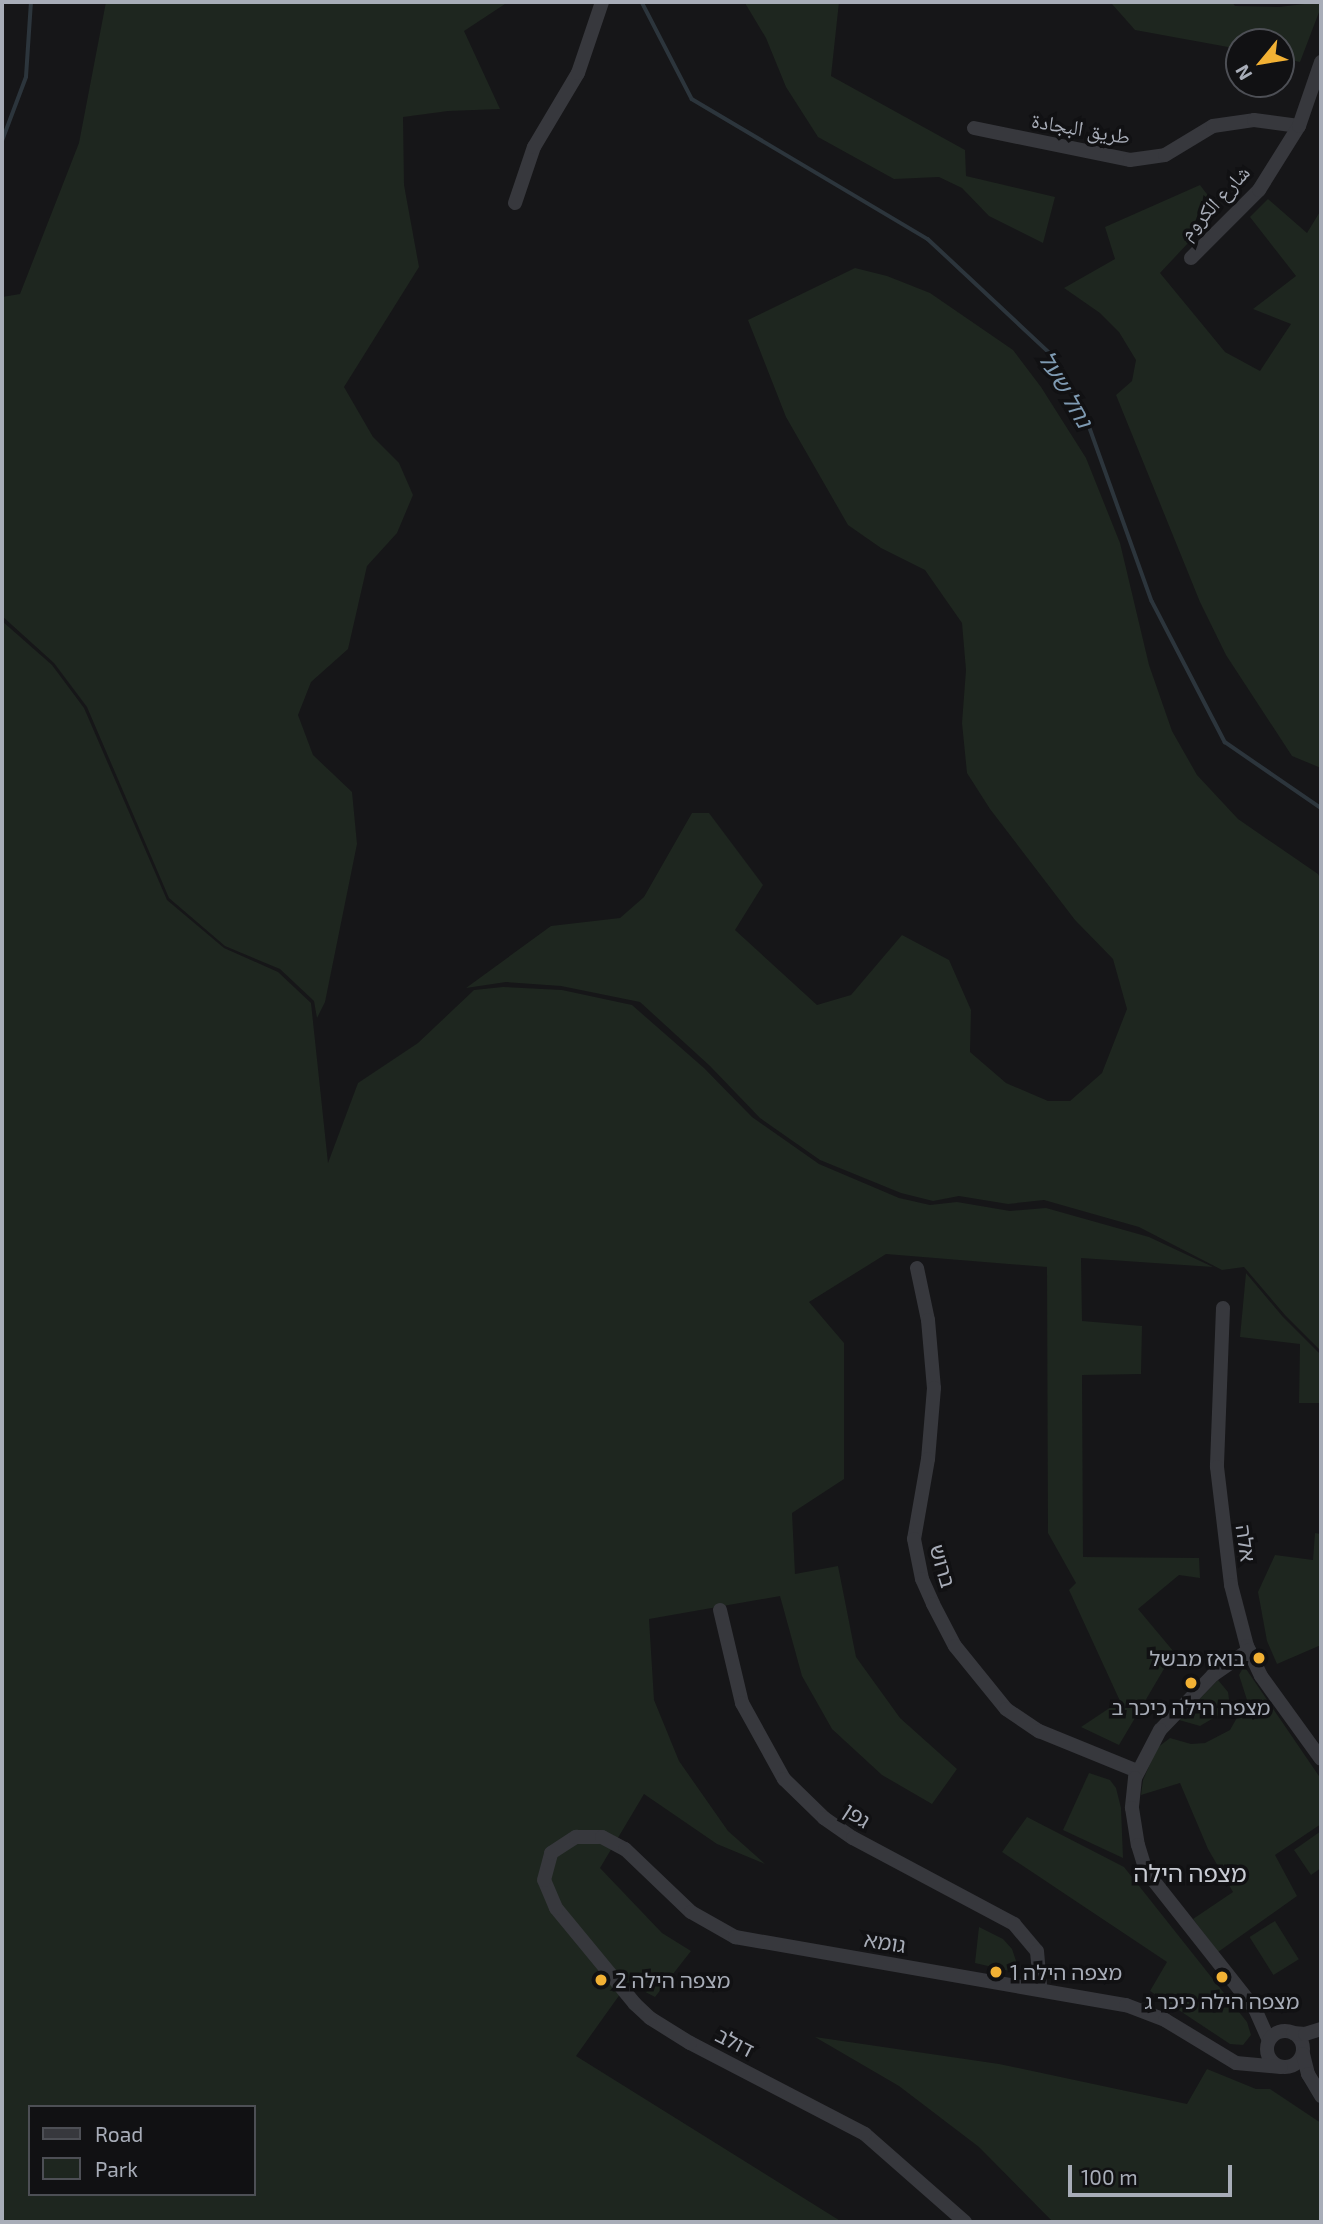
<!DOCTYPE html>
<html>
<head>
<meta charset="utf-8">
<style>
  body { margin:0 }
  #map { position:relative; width:1323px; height:2224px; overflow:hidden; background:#161618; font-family:"Exo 2","Noto Naskh Arabic","Noto Sans Hebrew",sans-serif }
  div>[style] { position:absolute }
  .green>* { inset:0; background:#1e261f; transform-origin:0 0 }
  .stream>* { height:3.5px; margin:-1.75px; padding:0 1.75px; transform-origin:1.75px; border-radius:1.75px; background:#2c353c }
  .minor>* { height:14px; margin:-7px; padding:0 7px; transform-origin:7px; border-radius:7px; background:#37383d }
  .minor>.ring { margin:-7px; padding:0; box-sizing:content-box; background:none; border:14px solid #37383d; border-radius:50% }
  .dots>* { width:19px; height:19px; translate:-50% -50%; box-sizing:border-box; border:4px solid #111113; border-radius:50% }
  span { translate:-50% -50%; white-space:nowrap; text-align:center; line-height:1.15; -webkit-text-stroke:7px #111113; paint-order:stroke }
  .street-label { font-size:21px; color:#a8adb8 }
  .poi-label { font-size:21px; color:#a8adb8 }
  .right { translate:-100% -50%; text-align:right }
  .left { translate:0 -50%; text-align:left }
  .water-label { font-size:23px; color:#7f9bb3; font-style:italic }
  .quarter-label { font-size:24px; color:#c9ccd4 }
  .frame { position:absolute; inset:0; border:4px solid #a8adb8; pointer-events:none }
  .legend { position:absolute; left:28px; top:2105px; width:228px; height:91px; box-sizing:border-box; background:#111113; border:2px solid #4d4f55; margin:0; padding:9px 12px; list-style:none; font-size:21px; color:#a8adb8 }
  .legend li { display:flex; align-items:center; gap:14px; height:35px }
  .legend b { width:35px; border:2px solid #4d4f55 }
  .north { position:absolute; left:1225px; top:28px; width:70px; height:70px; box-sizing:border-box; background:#111113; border:2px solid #4d4f55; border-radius:50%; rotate:240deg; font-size:19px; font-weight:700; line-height:28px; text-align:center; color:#a8adb8 }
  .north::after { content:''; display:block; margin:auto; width:24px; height:32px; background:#f2b134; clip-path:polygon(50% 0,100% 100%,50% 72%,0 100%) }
  .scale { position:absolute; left:1068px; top:2165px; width:164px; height:32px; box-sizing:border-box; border:4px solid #a8adb8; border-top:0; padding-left:9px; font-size:21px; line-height:24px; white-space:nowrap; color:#a8adb8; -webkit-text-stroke:5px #111113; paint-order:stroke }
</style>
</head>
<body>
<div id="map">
  <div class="green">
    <div style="clip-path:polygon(106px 2px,508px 2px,464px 31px,500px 109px,448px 111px,403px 117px,404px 185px,419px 267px,344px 387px,373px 437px,399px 463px,413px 495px,397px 533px,367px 566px,348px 649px,311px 682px,298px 715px,313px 755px,352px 792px,357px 844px,325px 1002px,317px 1018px,314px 1001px,280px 969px,225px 946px,169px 898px,87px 707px,54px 663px,2px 616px,2px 297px,20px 294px,79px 143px)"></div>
    <div style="clip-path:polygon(786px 2px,839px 2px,831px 76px,965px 150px,966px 176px,1055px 197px,1043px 243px,989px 216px,962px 188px,939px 177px,894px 179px,818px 137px,786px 87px,766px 38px,745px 3px)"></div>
    <div style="clip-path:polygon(1090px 2px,1232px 2px,1235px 6px,1279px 7px,1321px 2px,1321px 7px,1300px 62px,1281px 58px,1281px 42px,1239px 42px,1239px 49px,1135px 30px,1112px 4px)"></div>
    <div style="clip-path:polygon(1200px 185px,1219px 210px,1160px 273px,1225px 352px,1260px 371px,1291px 324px,1253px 309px,1296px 276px,1250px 217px,1268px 199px,1307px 233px,1321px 210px,1321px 768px,1292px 756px,1226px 655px,1200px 602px,1116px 395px,1132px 381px,1136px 360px,1119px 332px,1100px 313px,1064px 288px,1115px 259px,1105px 227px)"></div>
    <div style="clip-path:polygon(855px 268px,887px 276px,930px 293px,1013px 350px,1041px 387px,1086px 458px,1120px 543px,1149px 665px,1172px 731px,1197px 775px,1238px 819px,1318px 874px,1321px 880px,1321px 1351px,1285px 1315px,1244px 1267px,1222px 1270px,1139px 1227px,1044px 1200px,1008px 1204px,959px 1196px,933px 1201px,901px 1193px,820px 1160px,760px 1118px,710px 1066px,640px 1002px,561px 986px,506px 982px,466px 988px,551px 926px,620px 918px,644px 897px,692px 813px,709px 813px,763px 885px,735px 930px,817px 1005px,851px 995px,902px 935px,949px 960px,971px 1010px,970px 1052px,1006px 1083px,1048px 1101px,1070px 1101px,1102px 1073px,1127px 1009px,1113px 959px,1075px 920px,990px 809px,967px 773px,962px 723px,966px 670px,962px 623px,925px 570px,881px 548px,848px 525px,786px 417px,748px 320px)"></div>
    <div style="clip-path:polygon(evenodd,2px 621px,52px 665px,84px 708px,167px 900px,224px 948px,278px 972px,311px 1003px,328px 1163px,358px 1083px,418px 1043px,474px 990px,503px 987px,562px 990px,632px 1005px,704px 1068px,752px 1117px,819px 1164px,899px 1198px,930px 1205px,957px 1202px,1010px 1211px,1046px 1208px,1149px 1237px,1213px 1267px,1081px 1258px,1082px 1321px,1142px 1326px,1141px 1374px,1082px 1375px,1083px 1557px,1199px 1558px,1200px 1578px,1179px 1575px,1138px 1609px,1174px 1652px,1119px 1745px,1081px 1727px,1120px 1701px,1069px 1590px,1076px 1583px,1048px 1533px,1047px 1267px,886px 1254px,809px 1302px,844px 1343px,844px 1479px,792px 1513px,795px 1574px,838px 1566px,856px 1657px,900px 1718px,957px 1769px,932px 1804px,882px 1775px,832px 1729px,802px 1676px,780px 1596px,649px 1619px,654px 1700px,679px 1761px,728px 1831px,765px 1864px,717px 1844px,644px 1794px,600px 1868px,662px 1933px,691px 1951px,655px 1997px,628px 1983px,576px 2056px,842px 2222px,2px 2222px,2px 621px,30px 2107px,254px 2107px,254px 2194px,30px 2194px,30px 2107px)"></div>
    <div style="clip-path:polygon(1246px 1273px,1283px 1317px,1321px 1355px,1321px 1434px,1320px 1403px,1299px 1403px,1300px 1344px,1240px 1337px)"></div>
    <div style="clip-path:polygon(1315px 1533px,1321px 1534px,1321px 1645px,1277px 1664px,1267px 1641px,1258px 1592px,1275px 1555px,1313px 1560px)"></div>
    <div style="clip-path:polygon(1244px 1666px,1321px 1779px,1321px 1824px,1275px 1855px,1297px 1896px,1218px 1952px,1193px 1919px,1233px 1892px,1208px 1849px,1180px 1783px,1141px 1795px,1143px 1780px,1157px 1748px,1170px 1738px,1191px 1744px,1205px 1743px,1230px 1730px,1247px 1700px,1239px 1675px)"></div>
    <div style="clip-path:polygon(1218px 1680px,1228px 1692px,1229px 1699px,1222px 1713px,1200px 1726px,1179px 1720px)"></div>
    <div style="clip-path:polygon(1089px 1773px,1110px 1780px,1116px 1788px,1121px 1808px,1123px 1858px,1063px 1830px)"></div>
    <div style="clip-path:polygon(1027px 1817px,1124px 1867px,1247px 2022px,1251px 2035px,1243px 2045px,1230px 2044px,1150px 1991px,1167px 1962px,1002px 1852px)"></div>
    <div style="clip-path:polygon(1321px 1831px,1321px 1868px,1311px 1875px,1294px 1850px)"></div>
    <div style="left:1275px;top:1921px;width:45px;height:30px;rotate:58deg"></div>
    <div style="clip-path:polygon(979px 1927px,1003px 1939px,1012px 1949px,1017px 1964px,1014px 1972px,975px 1963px)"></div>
    <div style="clip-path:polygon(815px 2037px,999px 2064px,1187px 2104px,1207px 2069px,1256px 2089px,1270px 2089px,1321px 2123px,1321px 2222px,1053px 2222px,979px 2147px,899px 2086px)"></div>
  </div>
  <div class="stream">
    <div style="left:642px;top:2px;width:109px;rotate:62.7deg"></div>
    <div style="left:692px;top:99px;width:274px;rotate:30.7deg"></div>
    <div style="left:928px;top:239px;width:167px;rotate:43.1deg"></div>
    <div style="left:1050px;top:353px;width:73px;rotate:60.6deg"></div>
    <div style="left:1086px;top:417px;width:195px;rotate:70.3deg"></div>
    <div style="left:1152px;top:601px;width:159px;rotate:62.6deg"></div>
    <div style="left:1225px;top:742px;width:116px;rotate:34.5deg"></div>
    <div style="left:2px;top:141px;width:68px;rotate:-69.4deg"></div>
    <div style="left:26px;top:77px;width:75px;rotate:-86.2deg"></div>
  </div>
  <div class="minor">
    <div style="left:974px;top:128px;width:159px;rotate:11.6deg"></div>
    <div style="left:1130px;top:160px;width:35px;rotate:-8deg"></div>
    <div style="left:1165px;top:155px;width:56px;rotate:-31.1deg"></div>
    <div style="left:1213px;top:126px;width:41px;rotate:-8.3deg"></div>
    <div style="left:1254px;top:120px;width:45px;rotate:7.6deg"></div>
    <div style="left:515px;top:203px;width:59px;rotate:-71.3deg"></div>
    <div style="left:534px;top:147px;width:86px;rotate:-59.3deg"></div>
    <div style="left:578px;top:73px;width:75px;rotate:-71.3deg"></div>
    <div style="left:1191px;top:258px;width:96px;rotate:-45deg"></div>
    <div style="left:1259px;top:190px;width:75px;rotate:-58deg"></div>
    <div style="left:1299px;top:126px;width:68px;rotate:-71deg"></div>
    <div style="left:917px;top:1268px;width:53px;rotate:78.1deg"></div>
    <div style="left:928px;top:1320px;width:68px;rotate:85deg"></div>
    <div style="left:934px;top:1388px;width:71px;rotate:94.8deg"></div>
    <div style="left:928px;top:1459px;width:81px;rotate:99.9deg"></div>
    <div style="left:914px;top:1539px;width:41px;rotate:78.7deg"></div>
    <div style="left:922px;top:1579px;width:27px;rotate:66deg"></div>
    <div style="left:933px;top:1604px;width:47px;rotate:62.4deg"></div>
    <div style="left:955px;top:1646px;width:81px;rotate:51deg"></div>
    <div style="left:1006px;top:1709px;width:40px;rotate:34deg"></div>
    <div style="left:1039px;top:1731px;width:106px;rotate:22.2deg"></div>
    <div style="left:1223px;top:1308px;width:159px;rotate:92.2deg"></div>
    <div style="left:1217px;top:1467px;width:119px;rotate:83.2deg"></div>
    <div style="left:1231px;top:1585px;width:63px;rotate:75.3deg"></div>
    <div style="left:1247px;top:1646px;width:33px;rotate:65deg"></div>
    <div style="left:1261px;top:1676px;width:102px;rotate:54.1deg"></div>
    <div style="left:720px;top:1610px;width:96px;rotate:76.7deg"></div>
    <div style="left:742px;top:1703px;width:87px;rotate:61.1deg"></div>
    <div style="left:784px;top:1779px;width:56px;rotate:44.3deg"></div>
    <div style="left:824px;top:1818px;width:35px;rotate:35deg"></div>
    <div style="left:853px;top:1838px;width:183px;rotate:28.1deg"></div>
    <div style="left:1014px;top:1924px;width:35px;rotate:50deg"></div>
    <div style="left:1037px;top:1951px;width:37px;rotate:85deg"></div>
    <div style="left:1249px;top:1650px;width:44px;rotate:145.2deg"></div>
    <div style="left:1213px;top:1675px;width:76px;rotate:133.9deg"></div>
    <div style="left:1160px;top:1730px;width:54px;rotate:117.5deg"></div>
    <div style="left:1135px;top:1778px;width:30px;rotate:96deg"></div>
    <div style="left:1132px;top:1808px;width:37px;rotate:81deg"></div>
    <div style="left:1138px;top:1845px;width:27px;rotate:73deg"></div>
    <div style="left:1146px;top:1871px;width:176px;rotate:51.7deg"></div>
    <div style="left:1255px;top:2009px;width:34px;rotate:66deg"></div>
    <div class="ring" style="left:1267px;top:2031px;width:22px;height:22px"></div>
    <div style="left:1293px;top:2033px;width:12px;rotate:5deg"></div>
    <div style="left:1305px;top:2034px;width:17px;rotate:-17deg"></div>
    <div style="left:1303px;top:2054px;width:21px;rotate:76deg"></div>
    <div style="left:1308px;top:2074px;width:26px;rotate:59deg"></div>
    <div style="left:965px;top:2222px;width:133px;rotate:-138.7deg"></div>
    <div style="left:865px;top:2134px;width:197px;rotate:-152.5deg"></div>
    <div style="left:690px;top:2043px;width:47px;rotate:-148deg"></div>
    <div style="left:650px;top:2018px;width:21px;rotate:-137deg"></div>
    <div style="left:635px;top:2004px;width:124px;rotate:-129.5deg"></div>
    <div style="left:556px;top:1908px;width:30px;rotate:-113deg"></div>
    <div style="left:544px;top:1880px;width:28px;rotate:-75deg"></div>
    <div style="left:551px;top:1853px;width:30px;rotate:-33deg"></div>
    <div style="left:576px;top:1837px;width:26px"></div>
    <div style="left:602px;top:1837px;width:26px;rotate:28deg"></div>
    <div style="left:625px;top:1849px;width:91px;rotate:43.7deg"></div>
    <div style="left:691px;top:1912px;width:51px;rotate:29.6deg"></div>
    <div style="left:735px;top:1937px;width:397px;rotate:9.9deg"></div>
    <div style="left:1126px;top:2005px;width:42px;rotate:21deg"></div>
    <div style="left:1165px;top:2020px;width:83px;rotate:31.2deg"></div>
    <div style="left:1236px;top:2063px;width:45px;rotate:5.1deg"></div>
  </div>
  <div class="dots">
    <div style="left:1259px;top:1658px;background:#f2b134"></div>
    <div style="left:1191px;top:1683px;background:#f2b134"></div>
    <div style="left:996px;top:1972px;background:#f2b134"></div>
    <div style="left:1222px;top:1977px;background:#f2b134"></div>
    <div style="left:601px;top:1980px;background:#f2b134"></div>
  </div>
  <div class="street-label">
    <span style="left:1081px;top:128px;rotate:10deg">طريق البجادة</span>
    <span style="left:1214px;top:202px;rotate:-47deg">شارع الكروم</span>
    <span style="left:1246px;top:1543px;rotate:82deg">אלה</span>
    <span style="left:943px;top:1566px;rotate:74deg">ברוש</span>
    <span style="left:857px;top:1815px;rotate:33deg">גפן</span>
    <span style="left:885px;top:1942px;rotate:9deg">גומא</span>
    <span style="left:735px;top:2042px;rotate:27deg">דולב</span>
  </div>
  <div class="poi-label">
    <span class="right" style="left:1245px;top:1658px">בואז מבשל</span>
    <span style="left:1191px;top:1707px">מצפה הילה כיכר ב</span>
    <span class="left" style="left:1010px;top:1972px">מצפה הילה 1</span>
    <span class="left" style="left:615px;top:1980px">מצפה הילה 2</span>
    <span style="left:1222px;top:2001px">מצפה הילה כיכר ג</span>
  </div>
  <div class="water-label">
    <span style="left:1066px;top:389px;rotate:60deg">נחל שעל</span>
  </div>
  <div class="quarter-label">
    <span style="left:1190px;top:1873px">מצפה הילה</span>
  </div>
  <div class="frame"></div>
  <ul class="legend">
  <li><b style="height:9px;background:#37383d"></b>Road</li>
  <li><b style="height:19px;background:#1e261f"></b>Park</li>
  </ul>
  <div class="north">N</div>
  <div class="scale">100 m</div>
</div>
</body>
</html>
